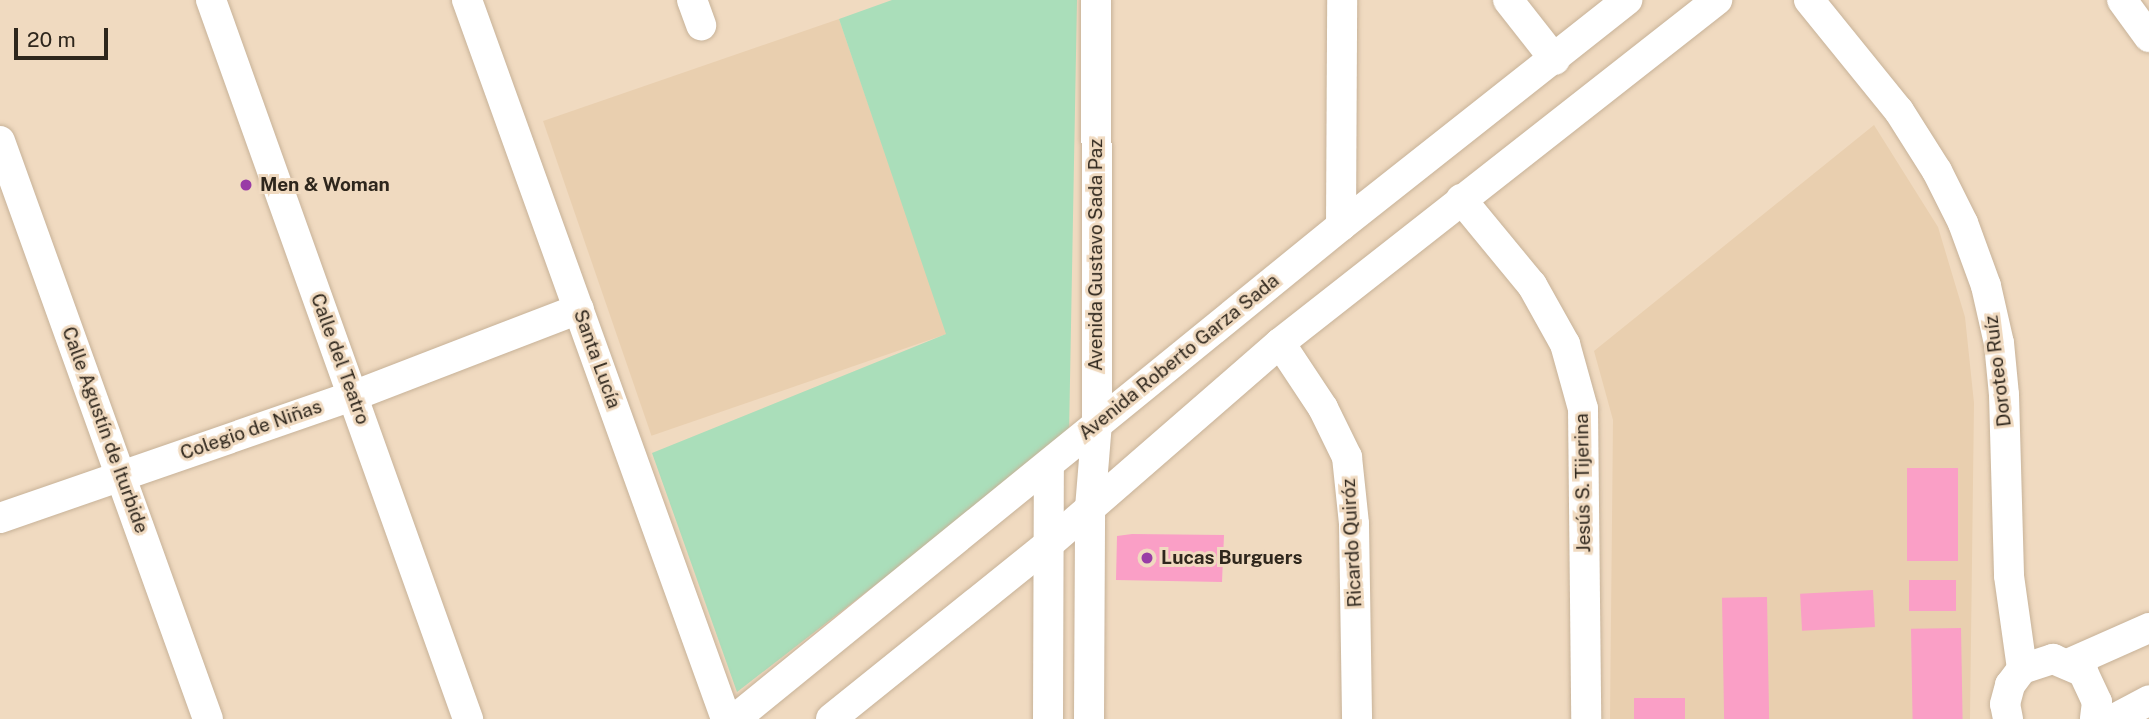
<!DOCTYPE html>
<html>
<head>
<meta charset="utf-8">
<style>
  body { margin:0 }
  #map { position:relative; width:2149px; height:719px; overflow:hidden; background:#f0dac0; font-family:"Public Sans",sans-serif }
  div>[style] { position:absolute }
  .built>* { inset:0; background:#e9cfaf; transform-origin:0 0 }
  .green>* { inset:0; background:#aadeba }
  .building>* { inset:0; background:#fa9fc6; transform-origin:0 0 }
  .roads { filter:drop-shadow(0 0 2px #c7b298) drop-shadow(0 0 2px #c7b298) }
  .minor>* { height:30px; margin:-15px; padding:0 15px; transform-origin:15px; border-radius:15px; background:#fff }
  .dots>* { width:19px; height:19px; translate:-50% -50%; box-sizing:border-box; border:4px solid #f0dac0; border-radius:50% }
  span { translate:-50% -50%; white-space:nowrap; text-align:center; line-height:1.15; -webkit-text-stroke:6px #f0dac0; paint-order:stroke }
  .poi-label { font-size:19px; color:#2e261c; font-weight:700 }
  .left { translate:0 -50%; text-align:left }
  .street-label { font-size:19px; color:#2e261c }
  .scale { position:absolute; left:14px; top:28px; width:94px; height:32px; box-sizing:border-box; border:4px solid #2e261c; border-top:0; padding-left:9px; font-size:21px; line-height:24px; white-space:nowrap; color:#2e261c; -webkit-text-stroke:5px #f0dac0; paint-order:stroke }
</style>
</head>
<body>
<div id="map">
  <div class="built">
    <div style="left:839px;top:19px;width:333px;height:313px;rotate:71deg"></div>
    <div style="clip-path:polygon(1874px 125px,1938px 227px,1965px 317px,1974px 403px,1970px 719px,1610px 719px,1613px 420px,1594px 351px)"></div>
  </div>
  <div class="green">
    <div style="clip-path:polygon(892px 0,1077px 0,1069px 435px,737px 692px,652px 453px,946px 334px,839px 19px)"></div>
  </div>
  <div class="building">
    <div style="left:1907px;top:468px;width:51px;height:93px"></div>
    <div style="clip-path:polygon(1132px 534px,1224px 535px,1222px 582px,1116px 580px,1117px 536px)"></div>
    <div style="left:1956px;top:580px;width:31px;height:47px;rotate:90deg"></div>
    <div style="left:1873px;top:590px;width:37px;height:73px;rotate:87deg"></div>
    <div style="left:1767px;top:597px;width:122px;height:45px;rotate:89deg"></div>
    <div style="left:1961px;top:628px;width:91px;height:50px;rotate:89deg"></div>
    <div style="left:1685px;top:698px;width:21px;height:51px;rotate:90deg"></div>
  </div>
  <div class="roads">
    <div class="minor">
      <div style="left:211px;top:0;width:764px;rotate:70.33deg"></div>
      <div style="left:467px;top:0;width:764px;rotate:70.19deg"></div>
      <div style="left:692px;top:0;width:27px;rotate:70deg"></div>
      <div style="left:1508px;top:0;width:76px;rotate:51.9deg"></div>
      <div style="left:1809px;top:0;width:143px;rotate:51deg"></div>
      <div style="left:1899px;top:111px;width:71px;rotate:57.7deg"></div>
      <div style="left:1937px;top:171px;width:58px;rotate:63.4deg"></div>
      <div style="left:1963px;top:223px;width:67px;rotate:69.9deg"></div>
      <div style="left:1986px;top:286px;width:58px;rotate:77.2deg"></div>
      <div style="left:1999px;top:343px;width:52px;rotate:84.5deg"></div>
      <div style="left:2004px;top:395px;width:181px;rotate:88.4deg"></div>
      <div style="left:2009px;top:576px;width:94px;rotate:82deg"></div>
      <div style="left:2122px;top:0;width:46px;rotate:53.9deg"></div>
      <div style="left:0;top:141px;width:614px;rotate:70.21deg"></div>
      <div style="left:1461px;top:199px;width:112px;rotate:50.5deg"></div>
      <div style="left:1532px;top:285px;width:68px;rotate:60.8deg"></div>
      <div style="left:1565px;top:344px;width:67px;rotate:74.5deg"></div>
      <div style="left:1583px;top:409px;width:310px;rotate:89.4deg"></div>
      <div style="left:1341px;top:226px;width:226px;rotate:-89.7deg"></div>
      <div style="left:1280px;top:343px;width:78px;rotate:56.5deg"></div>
      <div style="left:1323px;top:408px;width:55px;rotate:63.9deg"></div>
      <div style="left:1347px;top:457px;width:67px;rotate:84deg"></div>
      <div style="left:1354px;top:524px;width:195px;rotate:89.1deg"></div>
      <div style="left:0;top:518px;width:373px;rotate:-19.1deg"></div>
      <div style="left:353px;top:396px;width:242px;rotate:-21.1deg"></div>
      <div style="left:2070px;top:663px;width:86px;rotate:-23.9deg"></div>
      <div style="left:735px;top:719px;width:781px;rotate:-39.13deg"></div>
      <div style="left:1341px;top:226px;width:365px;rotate:-38.3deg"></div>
      <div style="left:831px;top:719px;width:281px;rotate:-38.8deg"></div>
      <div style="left:1050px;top:543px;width:305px;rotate:-41deg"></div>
      <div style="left:1280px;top:343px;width:556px;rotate:-38.13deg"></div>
      <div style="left:1048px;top:719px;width:252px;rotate:-89.8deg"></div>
      <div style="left:1089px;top:719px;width:211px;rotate:-89.7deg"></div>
      <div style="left:1090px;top:508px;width:85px;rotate:-85.3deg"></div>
      <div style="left:1097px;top:423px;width:423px;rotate:-90.1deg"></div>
      <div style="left:2008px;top:719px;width:15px;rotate:-101deg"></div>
      <div style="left:2005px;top:704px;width:20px;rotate:-75deg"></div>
      <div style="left:2010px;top:685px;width:20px;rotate:-53deg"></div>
      <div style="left:2022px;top:669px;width:33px;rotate:-18deg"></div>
      <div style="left:2053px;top:659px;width:33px;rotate:23deg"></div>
      <div style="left:2083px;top:672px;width:33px;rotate:65deg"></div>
      <div style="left:2097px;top:702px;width:17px;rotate:97deg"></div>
      <div style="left:2114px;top:719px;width:40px;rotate:-28deg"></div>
    </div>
  </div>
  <div class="dots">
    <div style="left:246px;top:185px;background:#993ca6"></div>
    <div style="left:1147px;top:558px;background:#993ca6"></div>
  </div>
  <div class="poi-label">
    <span class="left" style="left:260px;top:185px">Men &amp; Woman</span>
    <span class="left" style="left:1161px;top:558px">Lucas Burguers</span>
  </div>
  <div class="street-label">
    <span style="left:1096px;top:255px;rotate:-90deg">Avenida Gustavo Sada Paz</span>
    <span style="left:1179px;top:357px;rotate:-39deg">Avenida Roberto Garza Sada</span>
    <span style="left:340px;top:359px;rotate:70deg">Calle del Teatro</span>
    <span style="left:597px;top:359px;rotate:70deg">Santa Lucía</span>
    <span style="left:1998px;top:371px;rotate:-97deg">Doroteo Ruíz</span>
    <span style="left:105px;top:430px;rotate:70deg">Calle Agustín de Iturbide</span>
    <span style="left:251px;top:430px;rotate:-19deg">Colegio de Niñas</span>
    <span style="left:1583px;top:483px;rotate:-91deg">Jesús S. Tijerina</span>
    <span style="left:1352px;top:543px;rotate:-93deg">Ricardo Quiróz</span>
  </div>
  <div class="scale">20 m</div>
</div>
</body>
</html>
